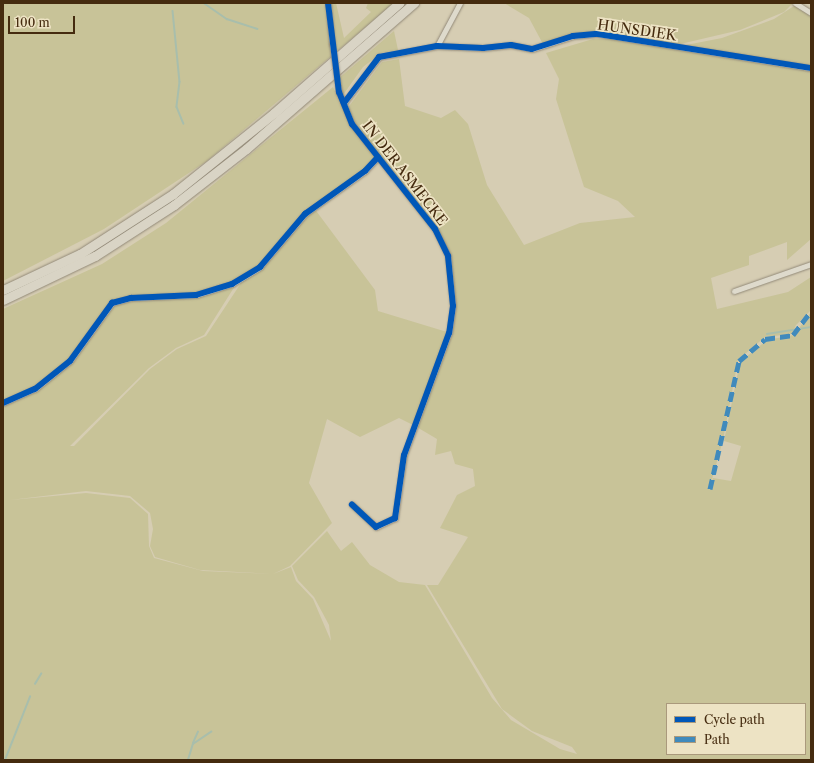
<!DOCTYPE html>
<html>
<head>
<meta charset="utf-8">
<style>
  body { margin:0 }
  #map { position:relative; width:814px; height:763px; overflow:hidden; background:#d6cdb3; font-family:"Libre Caslon Text",serif }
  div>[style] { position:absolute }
  .green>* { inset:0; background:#c8c398 }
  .stream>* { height:1.5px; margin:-0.75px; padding:0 0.75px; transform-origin:0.75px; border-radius:0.75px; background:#a8beac }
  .roads { filter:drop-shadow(0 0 1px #928978) drop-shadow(0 0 1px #928978) }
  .street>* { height:5px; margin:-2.5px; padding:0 2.5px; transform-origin:2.5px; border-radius:2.5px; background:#dedacc }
  .highway>* { height:9px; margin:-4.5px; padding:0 4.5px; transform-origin:4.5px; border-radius:4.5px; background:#d9d4c5 }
  .bridges { filter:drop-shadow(0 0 1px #928978) drop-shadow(0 0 1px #928978) }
  .street-bridge>* { height:5px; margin:-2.5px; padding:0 2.5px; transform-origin:2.5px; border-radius:2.5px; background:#dedacc }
  .quiet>* { height:5px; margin-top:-2.5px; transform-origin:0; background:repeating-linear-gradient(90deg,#408abc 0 10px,transparent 0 15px) }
  .cycleway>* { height:6px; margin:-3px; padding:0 3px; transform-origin:3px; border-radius:3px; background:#0057b8 }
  span { translate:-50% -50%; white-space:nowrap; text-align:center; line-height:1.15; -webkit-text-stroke:3.5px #ede3c4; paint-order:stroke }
  .street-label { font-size:14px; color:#452b0f }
  .frame { position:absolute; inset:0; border:4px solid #452b0f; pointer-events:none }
  .legend { position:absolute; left:666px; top:703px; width:140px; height:52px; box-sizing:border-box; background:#ede3c4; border:1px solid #aa997c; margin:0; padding:5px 7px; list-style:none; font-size:12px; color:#452b0f }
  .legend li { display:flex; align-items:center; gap:8px; height:20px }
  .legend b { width:20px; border:1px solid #aa997c }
  .scale { position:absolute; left:8px; top:16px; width:67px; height:18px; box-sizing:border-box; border:2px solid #452b0f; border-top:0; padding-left:5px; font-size:12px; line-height:14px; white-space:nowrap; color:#452b0f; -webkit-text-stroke:3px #ede3c4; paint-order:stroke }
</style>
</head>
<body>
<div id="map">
  <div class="green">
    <div style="clip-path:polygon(3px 3px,336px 3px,344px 38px,371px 12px,366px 8px,368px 3px,394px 3px,207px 161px,104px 229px,3px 281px)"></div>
    <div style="clip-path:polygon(504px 3px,793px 3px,784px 12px,740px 30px,676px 45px,598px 31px,543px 44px,529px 18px)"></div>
    <div style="clip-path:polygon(evenodd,794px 6px,811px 14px,811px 239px,787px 260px,787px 242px,749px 256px,749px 265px,711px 278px,717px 309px,788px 292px,811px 277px,811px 310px,796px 325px,792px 334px,765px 337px,738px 360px,723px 440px,709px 490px,713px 478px,731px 481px,741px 446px,724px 441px,740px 362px,767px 340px,794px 335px,811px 312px,811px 760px,3px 760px,3px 309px,102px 264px,166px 223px,333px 87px,351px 126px,375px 156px,365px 170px,312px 206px,268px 259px,240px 278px,204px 335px,176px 348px,149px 368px,70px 446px,74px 446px,150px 369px,177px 349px,206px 336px,243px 280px,270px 260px,314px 208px,375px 290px,378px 311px,447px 332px,413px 425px,399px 418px,360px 437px,327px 419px,309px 483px,332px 523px,290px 566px,273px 574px,291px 567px,296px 581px,313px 599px,331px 641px,329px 625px,314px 597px,298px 580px,292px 566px,327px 531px,341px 551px,352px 542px,370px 565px,399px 582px,425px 585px,492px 698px,511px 720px,560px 749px,577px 754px,572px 747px,532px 731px,502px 709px,427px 585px,438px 585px,468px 537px,440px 528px,457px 495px,475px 486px,473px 469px,455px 464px,451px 451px,435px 455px,437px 439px,415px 426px,453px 319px,450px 256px,436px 228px,354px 123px,347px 109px,382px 62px,399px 59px,405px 106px,441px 118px,455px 110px,468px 124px,487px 185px,524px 245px,580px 223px,635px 217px,618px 201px,584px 187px,556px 99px,559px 79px,546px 53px,593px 39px,630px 39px,729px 59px,681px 46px,722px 38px,774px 19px,794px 6px,86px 491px,130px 496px,150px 513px,153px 529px,150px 546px,155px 557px,200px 570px,272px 574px,203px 571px,154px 558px,149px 546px,148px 514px,130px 498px,86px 493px,10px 500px,86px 491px,794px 6px,667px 704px,805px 704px,805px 754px,667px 754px,667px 704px)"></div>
    <div style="clip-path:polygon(394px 31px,398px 50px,381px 53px,363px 67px,343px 95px,338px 79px)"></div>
  </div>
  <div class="stream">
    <div style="left:204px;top:3px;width:28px;rotate:35deg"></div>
    <div style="left:227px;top:19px;width:32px;rotate:18deg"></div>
    <div style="left:173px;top:11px;width:71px;rotate:84.4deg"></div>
    <div style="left:180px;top:82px;width:25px;rotate:97deg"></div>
    <div style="left:177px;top:107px;width:18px;rotate:68deg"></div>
    <div style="left:767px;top:334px;width:45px;rotate:-9deg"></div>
    <div style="left:35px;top:684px;width:12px;rotate:-59deg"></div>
    <div style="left:193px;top:743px;width:12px;rotate:-66deg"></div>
    <div style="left:5px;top:760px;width:68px;rotate:-68.4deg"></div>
    <div style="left:188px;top:760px;width:17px;rotate:-73deg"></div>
    <div style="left:193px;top:744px;width:22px;rotate:-34deg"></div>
  </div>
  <div class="roads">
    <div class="street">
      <div style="left:328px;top:3px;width:41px;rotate:84.4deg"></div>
      <div style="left:795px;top:3px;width:19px;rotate:32deg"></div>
      <div style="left:437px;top:46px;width:49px;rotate:-61.9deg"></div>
      <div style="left:339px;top:92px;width:35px;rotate:68deg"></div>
      <div style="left:352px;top:124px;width:134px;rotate:51.7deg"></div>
      <div style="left:435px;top:229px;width:30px;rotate:64deg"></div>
      <div style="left:448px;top:256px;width:50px;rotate:84.3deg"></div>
      <div style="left:453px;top:306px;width:27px;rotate:98deg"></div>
      <div style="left:449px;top:333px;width:130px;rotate:110.2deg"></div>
      <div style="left:404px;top:455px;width:64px;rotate:98.1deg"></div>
      <div style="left:395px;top:518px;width:21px;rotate:155deg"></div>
      <div style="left:376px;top:527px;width:33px;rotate:-137deg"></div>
      <div style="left:344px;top:103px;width:58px;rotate:-52.7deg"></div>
      <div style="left:379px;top:57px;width:59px;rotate:-10.7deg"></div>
      <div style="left:437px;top:46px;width:46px;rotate:2.5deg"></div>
      <div style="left:483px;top:48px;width:28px;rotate:-6deg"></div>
      <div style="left:511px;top:45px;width:21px;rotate:11deg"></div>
      <div style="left:532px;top:49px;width:43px;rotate:-17.6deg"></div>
      <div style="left:573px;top:36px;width:25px;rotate:-5deg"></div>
      <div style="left:598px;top:34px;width:216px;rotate:9.1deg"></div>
      <div style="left:734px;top:291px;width:82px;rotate:-19.3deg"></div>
      <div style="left:3px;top:403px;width:35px;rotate:-24deg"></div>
      <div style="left:35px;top:389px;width:45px;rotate:-38.7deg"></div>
      <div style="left:70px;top:361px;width:72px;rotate:-54.1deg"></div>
      <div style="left:112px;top:303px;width:20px;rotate:-15deg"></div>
      <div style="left:131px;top:298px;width:65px;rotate:-2.6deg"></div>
      <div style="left:196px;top:295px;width:38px;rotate:-17deg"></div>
      <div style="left:232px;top:284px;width:33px;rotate:-31deg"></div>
      <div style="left:260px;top:267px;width:70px;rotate:-49.7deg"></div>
      <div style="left:305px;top:214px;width:74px;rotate:-35.6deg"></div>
      <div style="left:365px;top:171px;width:19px;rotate:-47deg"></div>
    </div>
    <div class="highway">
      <div style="left:3px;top:290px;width:85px;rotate:-25.1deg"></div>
      <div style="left:80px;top:254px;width:111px;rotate:-32.8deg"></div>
      <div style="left:173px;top:194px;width:129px;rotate:-38.7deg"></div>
      <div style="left:274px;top:113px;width:167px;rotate:-41.3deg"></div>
      <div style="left:3px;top:300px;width:102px;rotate:-25.6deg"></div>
      <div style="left:95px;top:256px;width:94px;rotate:-32.8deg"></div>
      <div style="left:174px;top:205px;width:91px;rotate:-37.9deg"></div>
      <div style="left:246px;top:149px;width:223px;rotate:-41deg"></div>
    </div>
  </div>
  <div class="bridges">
    <div class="street-bridge">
      <div style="left:332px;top:44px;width:49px;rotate:81.7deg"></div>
    </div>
  </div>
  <div class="quiet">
    <div style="left:710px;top:489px;width:131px;rotate:-77.2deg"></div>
    <div style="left:739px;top:361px;width:34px;rotate:-40deg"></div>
    <div style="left:765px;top:339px;width:28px;rotate:-8deg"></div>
    <div style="left:793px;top:335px;width:30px;rotate:-53deg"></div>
  </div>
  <div class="cycleway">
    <div style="left:328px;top:3px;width:90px;rotate:83deg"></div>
    <div style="left:339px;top:92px;width:35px;rotate:68deg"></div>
    <div style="left:352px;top:124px;width:134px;rotate:51.7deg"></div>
    <div style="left:435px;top:229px;width:30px;rotate:64deg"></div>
    <div style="left:448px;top:256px;width:50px;rotate:84.3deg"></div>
    <div style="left:453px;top:306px;width:27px;rotate:98deg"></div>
    <div style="left:449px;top:333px;width:130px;rotate:110.2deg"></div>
    <div style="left:404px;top:455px;width:64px;rotate:98.1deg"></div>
    <div style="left:395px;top:518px;width:21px;rotate:155deg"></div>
    <div style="left:376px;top:527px;width:33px;rotate:-137deg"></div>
    <div style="left:344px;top:103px;width:58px;rotate:-52.7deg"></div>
    <div style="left:379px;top:57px;width:59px;rotate:-10.7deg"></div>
    <div style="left:437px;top:46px;width:46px;rotate:2.5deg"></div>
    <div style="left:483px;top:48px;width:28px;rotate:-6deg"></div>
    <div style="left:511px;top:45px;width:21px;rotate:11deg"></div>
    <div style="left:532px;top:49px;width:43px;rotate:-17.6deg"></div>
    <div style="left:573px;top:36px;width:25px;rotate:-5deg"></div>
    <div style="left:598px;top:34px;width:216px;rotate:9.1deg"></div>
    <div style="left:3px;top:403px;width:35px;rotate:-24deg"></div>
    <div style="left:35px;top:389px;width:45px;rotate:-38.7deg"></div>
    <div style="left:70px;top:361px;width:72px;rotate:-54.1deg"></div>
    <div style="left:112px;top:303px;width:20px;rotate:-15deg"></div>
    <div style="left:131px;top:298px;width:65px;rotate:-2.6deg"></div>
    <div style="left:196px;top:295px;width:38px;rotate:-17deg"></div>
    <div style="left:232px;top:284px;width:33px;rotate:-31deg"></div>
    <div style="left:260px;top:267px;width:70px;rotate:-49.7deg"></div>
    <div style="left:305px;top:214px;width:74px;rotate:-35.6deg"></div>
    <div style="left:365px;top:171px;width:19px;rotate:-47deg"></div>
  </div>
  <div class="street-label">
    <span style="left:637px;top:30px;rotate:8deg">HUNSDIEK</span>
    <span style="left:405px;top:173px;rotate:52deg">IN DER ASMECKE</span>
  </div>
  <div class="frame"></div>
  <ul class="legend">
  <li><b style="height:5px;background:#0057b8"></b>Cycle path</li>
  <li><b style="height:5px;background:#408abc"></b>Path</li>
  </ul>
  <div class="scale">100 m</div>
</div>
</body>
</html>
